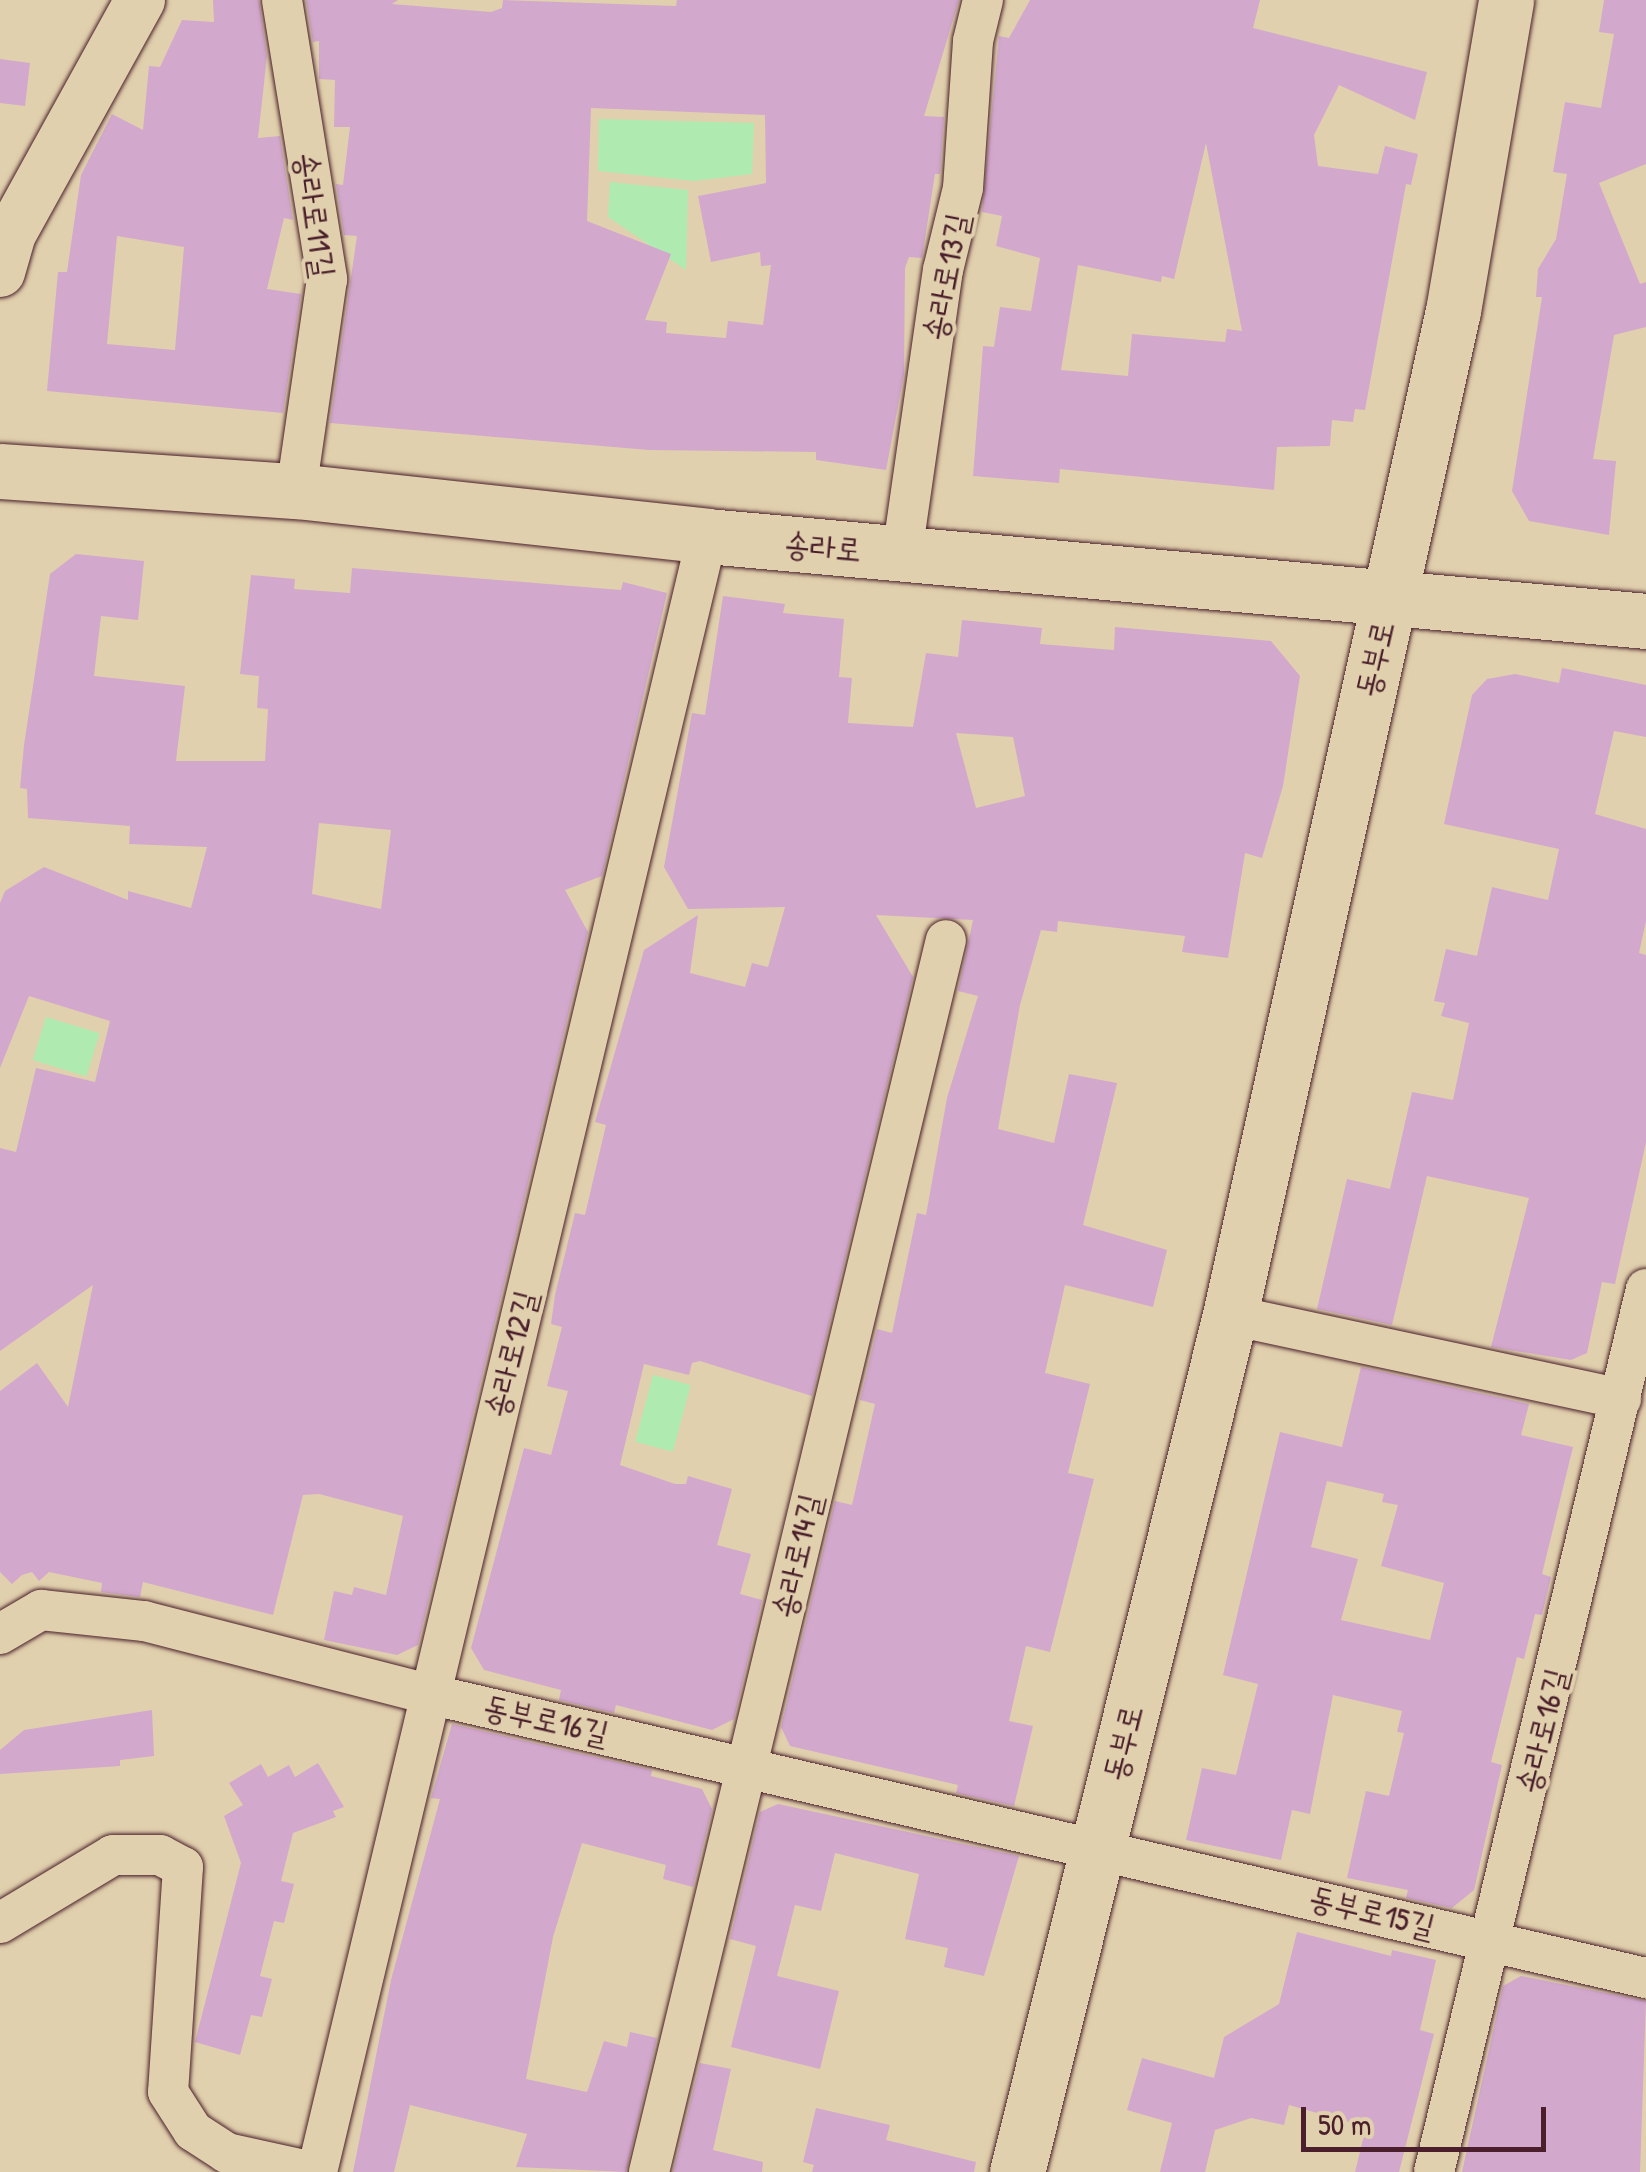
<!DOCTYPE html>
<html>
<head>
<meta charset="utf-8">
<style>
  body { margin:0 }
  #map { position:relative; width:1646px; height:2172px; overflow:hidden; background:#e1d0ad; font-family:"Patrick Hand","Poor Story",sans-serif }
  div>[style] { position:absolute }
  .green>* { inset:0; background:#afebb0; transform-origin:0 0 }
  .building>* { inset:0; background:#d3a8cd }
  .roads { filter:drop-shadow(0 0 2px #4a1f2b) drop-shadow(0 0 2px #4a1f2b) }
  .minor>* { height:40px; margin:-20px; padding:0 20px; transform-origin:20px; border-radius:20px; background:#e1d0ad }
  .tertiary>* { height:50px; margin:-25px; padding:0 25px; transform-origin:25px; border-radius:25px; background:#e1d0ad }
  .secondary>* { height:55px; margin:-27.5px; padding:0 27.5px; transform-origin:27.5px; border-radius:27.5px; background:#e1d0ad }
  span { translate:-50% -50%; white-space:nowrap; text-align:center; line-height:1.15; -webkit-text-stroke:8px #e1d0ad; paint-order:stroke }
  .street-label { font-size:32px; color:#4a1f2b }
  .scale { position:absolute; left:1301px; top:2107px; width:245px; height:45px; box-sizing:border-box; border:5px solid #4a1f2b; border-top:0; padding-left:12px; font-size:30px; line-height:35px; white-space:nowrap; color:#4a1f2b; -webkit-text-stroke:8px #e1d0ad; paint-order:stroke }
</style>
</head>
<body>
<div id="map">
  <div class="green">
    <div style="clip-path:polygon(599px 119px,754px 123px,752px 174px,694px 181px,598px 171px)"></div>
    <div style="clip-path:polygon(610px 182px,688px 190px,686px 270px,608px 217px)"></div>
    <div style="left:46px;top:1017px;width:56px;height:45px;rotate:17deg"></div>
    <div style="left:653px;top:1375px;width:39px;height:69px;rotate:15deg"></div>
  </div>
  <div class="building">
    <div style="clip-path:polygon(evenodd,213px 0,259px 0,267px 56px,258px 138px,280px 136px,293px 220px,284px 218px,267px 289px,301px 294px,283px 413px,47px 391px,58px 272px,67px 272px,81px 175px,112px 114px,143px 130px,149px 66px,160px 67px,182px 20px,214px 22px,213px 0,117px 236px,184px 247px,175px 350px,107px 344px,117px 236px)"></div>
    <div style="clip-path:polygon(evenodd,306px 0,398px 0,392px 4px,491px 12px,502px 8px,503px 0,676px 6px,677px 0,959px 0,924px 116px,944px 117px,940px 174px,935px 174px,922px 258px,909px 257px,905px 268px,904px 374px,886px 470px,816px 460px,816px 452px,649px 450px,330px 423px,357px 236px,344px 235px,336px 184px,343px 185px,350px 127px,334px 127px,335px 80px,319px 79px,319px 41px,313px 42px,306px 0,591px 108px,765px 115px,766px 183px,698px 196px,711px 262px,760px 252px,761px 266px,771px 265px,763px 325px,728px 321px,726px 338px,666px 333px,667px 322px,645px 320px,671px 254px,587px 221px,591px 108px)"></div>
    <div style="clip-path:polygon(evenodd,1030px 0,1260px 0,1253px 28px,1427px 72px,1415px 120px,1339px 85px,1314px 135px,1318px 166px,1378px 174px,1385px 146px,1418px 154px,1411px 185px,1406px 184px,1365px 410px,1355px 409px,1353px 422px,1332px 420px,1330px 446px,1277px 447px,1274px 490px,1060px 469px,1059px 483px,973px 476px,983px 346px,994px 347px,1000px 307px,1031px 311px,1040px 258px,996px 246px,1002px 216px,982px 212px,999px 36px,1009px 38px,1030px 0,1206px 143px,1242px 331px,1227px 329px,1225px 342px,1132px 334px,1128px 376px,1061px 370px,1078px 265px,1161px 282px,1162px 276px,1174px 279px,1206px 143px)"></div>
    <div style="clip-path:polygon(1604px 0,1646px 0,1646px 164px,1599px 183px,1640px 284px,1646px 282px,1646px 327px,1614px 335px,1593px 459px,1616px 461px,1609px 535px,1529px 521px,1512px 491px,1542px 297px,1536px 297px,1538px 269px,1556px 239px,1567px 174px,1553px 172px,1565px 102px,1601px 108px,1614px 34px,1599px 32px)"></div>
    <div style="clip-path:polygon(0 59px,30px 63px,25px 106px,0 103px)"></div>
    <div style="clip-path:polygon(evenodd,76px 554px,144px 561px,138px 620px,101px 616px,94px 676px,185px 686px,176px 761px,265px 761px,268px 709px,257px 708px,259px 676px,240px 674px,251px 575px,295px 579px,294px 589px,350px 593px,352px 568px,621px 590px,623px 582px,667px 593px,602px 876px,565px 890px,588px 932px,418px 1645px,397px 1655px,324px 1640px,334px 1591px,352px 1595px,354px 1587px,386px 1595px,403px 1516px,319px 1494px,303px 1495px,273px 1615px,143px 1582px,140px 1597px,101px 1592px,102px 1583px,49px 1572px,39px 1581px,32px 1572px,22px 1575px,12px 1584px,0 1572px,0 1391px,37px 1363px,68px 1407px,93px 1285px,0 1351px,0 1148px,16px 1152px,36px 1068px,95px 1082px,110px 1021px,29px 996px,0 1068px,0 903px,5px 891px,44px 867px,128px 900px,128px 891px,191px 908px,207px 847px,129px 844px,130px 826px,28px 818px,27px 789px,20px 788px,24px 745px,50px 574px,76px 554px,319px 823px,391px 830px,381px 909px,312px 894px,319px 823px)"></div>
    <div style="clip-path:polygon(evenodd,723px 596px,785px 604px,783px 613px,844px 619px,839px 677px,852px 678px,848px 723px,913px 727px,926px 653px,958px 657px,962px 620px,1042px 628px,1040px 644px,1114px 650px,1115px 627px,1271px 641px,1300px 676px,1283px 786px,1262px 858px,1245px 853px,1228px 958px,1182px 952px,1185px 936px,1058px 921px,1057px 932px,1041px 930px,1020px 1005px,998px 1129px,1054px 1143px,1069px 1074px,1117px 1083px,1083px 1225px,1167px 1250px,1153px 1307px,1065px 1285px,1045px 1373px,1090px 1384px,1068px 1473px,1094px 1479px,1050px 1652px,1026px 1646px,1009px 1721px,1033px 1726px,1014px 1806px,956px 1793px,958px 1785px,790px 1746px,781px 1727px,835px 1501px,852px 1505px,875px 1404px,860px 1400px,877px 1329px,892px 1333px,917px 1213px,926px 1215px,947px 1098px,978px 996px,958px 991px,973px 920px,876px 915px,913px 977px,812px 1396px,700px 1361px,692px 1363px,689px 1375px,644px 1364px,620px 1465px,675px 1484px,686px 1484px,688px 1476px,732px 1489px,717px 1545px,751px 1554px,740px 1594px,762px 1600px,734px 1719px,712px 1730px,616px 1705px,614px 1713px,559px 1700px,561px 1690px,484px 1670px,471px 1648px,524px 1448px,551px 1455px,568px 1391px,547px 1386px,562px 1327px,551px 1324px,555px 1295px,575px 1213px,585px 1215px,606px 1125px,595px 1122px,644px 950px,698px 915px,690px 973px,745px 987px,752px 963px,768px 967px,785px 907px,688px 909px,664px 867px,692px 713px,705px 715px,723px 596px,956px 733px,1013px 737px,1025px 796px,976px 808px,956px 733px)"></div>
    <div style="clip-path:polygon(1562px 668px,1646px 685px,1646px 737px,1614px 731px,1595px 814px,1646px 829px,1646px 921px,1639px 953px,1646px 955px,1646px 1142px,1615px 1284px,1602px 1282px,1587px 1353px,1571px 1360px,1491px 1347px,1529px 1198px,1427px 1176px,1392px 1325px,1317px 1309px,1347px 1179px,1390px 1189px,1412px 1092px,1453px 1100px,1469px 1023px,1441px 1016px,1445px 1003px,1434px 1001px,1446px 949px,1477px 956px,1492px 887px,1548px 900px,1559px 849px,1444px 824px,1472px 695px,1487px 679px,1515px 674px,1559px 683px)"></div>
    <div style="clip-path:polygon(evenodd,1361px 1367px,1529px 1404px,1521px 1435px,1573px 1447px,1542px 1574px,1551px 1577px,1542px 1615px,1535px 1614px,1524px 1659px,1517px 1657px,1491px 1762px,1502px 1765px,1474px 1890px,1452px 1908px,1406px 1898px,1408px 1890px,1347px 1878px,1366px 1791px,1389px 1796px,1404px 1733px,1397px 1732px,1402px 1711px,1333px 1695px,1310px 1814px,1292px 1810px,1281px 1860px,1186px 1840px,1202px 1768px,1236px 1775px,1258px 1684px,1223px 1675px,1280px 1432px,1342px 1447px,1361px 1367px,1327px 1481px,1384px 1494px,1382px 1502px,1398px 1505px,1381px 1566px,1444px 1583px,1430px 1640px,1341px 1620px,1358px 1559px,1311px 1547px,1327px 1481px)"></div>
    <div style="clip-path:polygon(152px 1710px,154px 1756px,120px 1760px,120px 1766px,0 1774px,0 1750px,24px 1730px)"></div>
    <div style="clip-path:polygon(452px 1724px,652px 1770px,651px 1776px,702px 1789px,712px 1809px,693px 1887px,663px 1879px,666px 1865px,582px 1843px,553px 1937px,526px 2079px,587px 2092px,604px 2041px,627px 2047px,630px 2032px,657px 2038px,626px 2172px,516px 2167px,527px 2134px,410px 2105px,394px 2172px,353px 2172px,391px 1980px,440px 1799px,431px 1798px)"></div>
    <div style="clip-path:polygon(318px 1763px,344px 1807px,333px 1811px,336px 1817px,293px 1833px,281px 1881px,294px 1884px,284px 1923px,274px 1921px,260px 1976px,272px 1979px,262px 2017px,251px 2015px,240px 2055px,195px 2042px,241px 1863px,224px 1816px,243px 1805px,229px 1783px,261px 1764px,268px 1777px,289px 1765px,295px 1777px)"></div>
    <div style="clip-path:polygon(778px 1804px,1019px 1856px,984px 1976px,944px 1967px,948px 1948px,905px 1939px,919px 1874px,835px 1853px,821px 1911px,795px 1905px,777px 1976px,839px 1991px,820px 2069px,731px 2047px,756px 1946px,730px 1939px,760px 1812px)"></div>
    <div style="clip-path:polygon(1297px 1932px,1391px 1956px,1392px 1950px,1436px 1960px,1420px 2030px,1434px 2034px,1399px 2172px,1355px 2172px,1366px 2127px,1289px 2105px,1284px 2125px,1251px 2118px,1215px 2130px,1205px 2172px,1160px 2172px,1172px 2123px,1127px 2110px,1142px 2058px,1214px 2078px,1224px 2037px,1279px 2004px)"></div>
    <div style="clip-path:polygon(1521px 1976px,1646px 2001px,1640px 2172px,1462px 2172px,1503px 1986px)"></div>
    <div style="clip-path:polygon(700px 2063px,731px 2069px,713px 2150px,763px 2162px,762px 2172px,673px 2172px)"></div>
    <div style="clip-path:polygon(816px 2108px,890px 2125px,886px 2140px,976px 2162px,974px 2172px,812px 2172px,814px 2165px,803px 2162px)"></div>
  </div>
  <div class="roads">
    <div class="minor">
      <div style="left:282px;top:0;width:283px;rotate:80.8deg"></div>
      <div style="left:327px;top:279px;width:214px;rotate:98.3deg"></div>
      <div style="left:902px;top:554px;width:287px;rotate:-81.8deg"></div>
      <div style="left:943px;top:270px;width:84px;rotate:-76.3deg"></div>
      <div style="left:963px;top:188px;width:147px;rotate:-86.1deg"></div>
      <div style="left:973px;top:41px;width:42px;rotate:-76.3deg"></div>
      <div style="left:1230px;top:1315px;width:400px;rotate:12.1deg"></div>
      <div style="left:0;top:1634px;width:48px;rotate:-30.3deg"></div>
      <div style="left:41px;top:1610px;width:104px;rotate:6.1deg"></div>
      <div style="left:144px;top:1621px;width:294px;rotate:14.4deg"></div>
      <div style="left:429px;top:1694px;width:1250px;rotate:13.14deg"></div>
      <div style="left:0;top:1923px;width:132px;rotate:-31deg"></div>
      <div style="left:113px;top:1855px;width:47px"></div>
      <div style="left:160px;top:1855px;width:26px;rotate:28deg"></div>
      <div style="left:183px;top:1867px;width:225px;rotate:93.8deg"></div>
      <div style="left:168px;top:2092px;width:46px;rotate:57.3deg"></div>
      <div style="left:193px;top:2131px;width:40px;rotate:32.9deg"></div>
      <div style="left:227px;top:2153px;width:88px;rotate:12.5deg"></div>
      <div style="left:317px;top:2172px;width:1682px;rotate:-76.59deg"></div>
      <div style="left:649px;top:2172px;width:1267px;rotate:-76.45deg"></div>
      <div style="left:1434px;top:2172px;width:908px;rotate:-76.5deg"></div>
    </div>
    <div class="tertiary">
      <div style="left:0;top:272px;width:40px;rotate:-74deg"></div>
      <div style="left:11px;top:234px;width:267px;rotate:-61.1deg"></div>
    </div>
    <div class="secondary">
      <div style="left:0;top:471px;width:297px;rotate:3.9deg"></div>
      <div style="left:296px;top:491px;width:413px;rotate:6.2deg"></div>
      <div style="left:707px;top:536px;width:943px;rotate:5.17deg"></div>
      <div style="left:1017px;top:2172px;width:883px;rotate:-76.04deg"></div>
      <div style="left:1230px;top:1315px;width:1028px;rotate:-77.48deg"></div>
      <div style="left:1453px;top:311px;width:315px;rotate:-80.3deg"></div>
    </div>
  </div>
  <div class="street-label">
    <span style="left:315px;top:215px;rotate:82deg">송라로11길</span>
    <span style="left:946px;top:277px;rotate:-79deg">송라로13길</span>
    <span style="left:823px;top:547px;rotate:5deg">송라로</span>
    <span style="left:1375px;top:659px;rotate:-77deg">동부로</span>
    <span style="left:511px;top:1354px;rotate:-76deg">송라로12길</span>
    <span style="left:797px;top:1556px;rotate:-77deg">송라로14길</span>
    <span style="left:546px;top:1720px;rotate:13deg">동부로16길</span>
    <span style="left:1542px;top:1731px;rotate:-76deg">송라로16길</span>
    <span style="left:1123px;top:1743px;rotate:-76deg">동부로</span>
    <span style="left:1372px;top:1912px;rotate:14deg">동부로15길</span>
  </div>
  <div class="scale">50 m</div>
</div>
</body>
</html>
